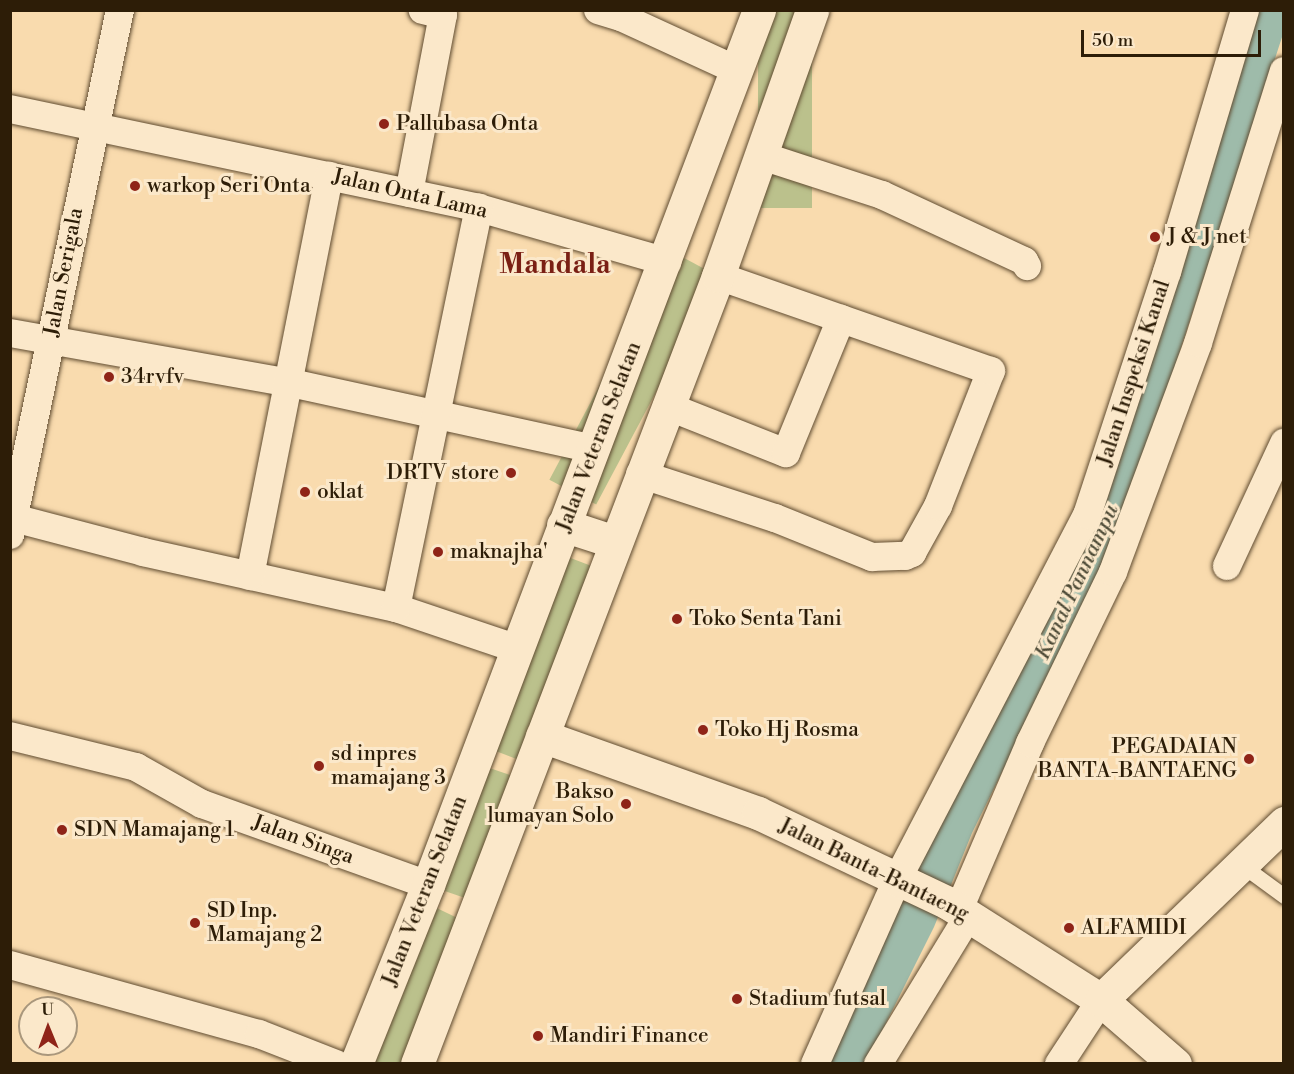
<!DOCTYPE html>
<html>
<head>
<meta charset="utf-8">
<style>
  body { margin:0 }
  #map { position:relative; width:1294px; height:1074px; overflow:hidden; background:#f9dbae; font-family:"Libre Bodoni",serif }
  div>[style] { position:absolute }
  .green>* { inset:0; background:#bbc18c; transform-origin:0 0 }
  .water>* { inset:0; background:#9ebbaa }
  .roads { filter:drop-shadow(0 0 2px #604c31) drop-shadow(0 0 2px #604c31) }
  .lane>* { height:15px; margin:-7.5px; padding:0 7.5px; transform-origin:7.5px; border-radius:7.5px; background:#fbe8ca }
  .street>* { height:28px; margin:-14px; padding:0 14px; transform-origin:14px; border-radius:14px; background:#fbe8ca }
  .secondary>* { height:33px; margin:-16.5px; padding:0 16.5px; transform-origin:16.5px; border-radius:16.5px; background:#fbe8ca }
  .dots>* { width:16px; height:16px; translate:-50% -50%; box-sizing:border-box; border:3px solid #fbe8ca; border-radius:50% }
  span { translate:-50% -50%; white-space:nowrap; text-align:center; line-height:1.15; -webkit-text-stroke:6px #fbe8ca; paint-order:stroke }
  .poi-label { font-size:21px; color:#2d1d07 }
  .left { translate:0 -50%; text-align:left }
  .right { translate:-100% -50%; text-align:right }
  .street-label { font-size:21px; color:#2d1d07 }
  .water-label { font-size:22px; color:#4f4c38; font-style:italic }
  .district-label { font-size:27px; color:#7a1f14; font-weight:700 }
  .frame { position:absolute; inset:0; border:12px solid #2d1d07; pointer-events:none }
  .north { position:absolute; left:18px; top:996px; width:60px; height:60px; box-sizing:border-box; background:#fbe8ca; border:2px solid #a9977c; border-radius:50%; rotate:359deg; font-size:16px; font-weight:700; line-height:24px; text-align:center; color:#2d1d07 }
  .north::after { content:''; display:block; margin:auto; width:21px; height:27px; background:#8f2418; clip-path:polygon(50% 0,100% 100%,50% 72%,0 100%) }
  .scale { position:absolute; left:1081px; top:30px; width:180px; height:27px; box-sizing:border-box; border:3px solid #2d1d07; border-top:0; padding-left:8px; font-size:18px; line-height:21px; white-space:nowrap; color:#2d1d07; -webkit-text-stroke:4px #fbe8ca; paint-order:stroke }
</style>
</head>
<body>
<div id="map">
  <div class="green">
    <div style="left:758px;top:11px;width:54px;height:197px"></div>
    <div style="left:671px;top:251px;width:53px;height:259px;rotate:28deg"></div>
    <div style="left:555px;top:552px;width:53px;height:207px;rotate:21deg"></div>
    <div style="left:475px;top:763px;width:53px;height:131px;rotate:19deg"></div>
    <div style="clip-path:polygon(422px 901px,470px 924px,417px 1063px,356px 1064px)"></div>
  </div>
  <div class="water">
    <div style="clip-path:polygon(1255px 11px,1283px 11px,1283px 34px,1121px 532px,972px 833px,934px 927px,866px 1063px,826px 1064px,914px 870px,1095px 526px)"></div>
  </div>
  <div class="roads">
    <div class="lane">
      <div style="left:1243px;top:866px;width:51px;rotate:36.2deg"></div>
    </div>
    <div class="street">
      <div style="left:598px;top:10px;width:24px;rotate:17deg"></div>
      <div style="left:621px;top:17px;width:127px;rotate:24.7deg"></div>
      <div style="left:10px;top:109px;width:479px;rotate:11.9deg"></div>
      <div style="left:479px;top:208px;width:196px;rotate:16deg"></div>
      <div style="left:762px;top:156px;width:126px;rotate:18deg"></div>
      <div style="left:882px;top:195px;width:157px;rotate:24.9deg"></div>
      <div style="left:1024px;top:261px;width:6px;rotate:59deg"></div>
      <div style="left:409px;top:193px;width:181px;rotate:-79.2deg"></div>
      <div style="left:443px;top:15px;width:21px;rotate:-166deg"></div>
      <div style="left:10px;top:333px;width:285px;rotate:10.1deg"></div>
      <div style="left:291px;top:383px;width:310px;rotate:12.3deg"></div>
      <div style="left:667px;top:406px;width:128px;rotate:21.6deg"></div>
      <div style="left:786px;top:453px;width:145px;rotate:-67.7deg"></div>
      <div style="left:640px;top:474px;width:142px;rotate:18.1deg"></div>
      <div style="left:775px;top:518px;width:105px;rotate:21.9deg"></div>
      <div style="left:872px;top:557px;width:33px;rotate:-2deg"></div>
      <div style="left:905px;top:556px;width:8px;rotate:-23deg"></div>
      <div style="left:912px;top:553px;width:54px;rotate:-61deg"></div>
      <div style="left:938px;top:506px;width:145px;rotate:-68.6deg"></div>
      <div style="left:991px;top:371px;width:289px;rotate:-160.8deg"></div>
      <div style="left:10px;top:517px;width:138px;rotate:14.7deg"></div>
      <div style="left:143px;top:552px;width:259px;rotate:12.5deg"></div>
      <div style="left:396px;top:608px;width:129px;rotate:18.6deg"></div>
      <div style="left:10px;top:535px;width:536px;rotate:-78.17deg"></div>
      <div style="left:1227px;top:566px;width:136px;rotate:-65.1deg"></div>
      <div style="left:250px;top:576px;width:408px;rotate:-78.8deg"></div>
      <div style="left:396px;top:608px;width:409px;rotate:-78.3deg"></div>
      <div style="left:10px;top:736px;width:130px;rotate:13.8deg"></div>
      <div style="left:136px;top:767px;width:76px;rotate:29.3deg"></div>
      <div style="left:202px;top:804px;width:240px;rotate:19.7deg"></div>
      <div style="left:959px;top:909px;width:181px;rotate:-66.8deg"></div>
      <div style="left:1030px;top:743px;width:190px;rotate:-64.1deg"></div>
      <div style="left:1113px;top:572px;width:244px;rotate:-69.6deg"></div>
      <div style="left:1198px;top:343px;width:285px;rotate:-72.5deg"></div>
      <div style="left:10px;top:965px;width:258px;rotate:15.5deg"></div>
      <div style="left:259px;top:1034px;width:83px;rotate:21.3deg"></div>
      <div style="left:815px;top:1064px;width:204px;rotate:-66deg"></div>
      <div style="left:898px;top:878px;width:409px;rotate:-62.5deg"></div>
      <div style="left:1087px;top:515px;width:256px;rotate:-71.8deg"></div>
      <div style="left:1167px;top:272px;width:273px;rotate:-73.4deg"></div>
      <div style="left:878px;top:1064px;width:175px;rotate:-58.6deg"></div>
      <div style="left:1059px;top:1064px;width:77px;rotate:-56.7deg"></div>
    </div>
    <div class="secondary">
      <div style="left:563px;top:525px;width:55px;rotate:18.1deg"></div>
      <div style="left:542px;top:736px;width:229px;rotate:19.6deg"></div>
      <div style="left:758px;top:813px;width:210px;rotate:25.3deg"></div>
      <div style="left:948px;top:903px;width:181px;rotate:32.4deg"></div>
      <div style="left:1101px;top:1000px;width:98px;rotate:40.9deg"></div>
      <div style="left:1101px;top:1000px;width:255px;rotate:-44deg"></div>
      <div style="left:356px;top:1064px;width:193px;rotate:-68.1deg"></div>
      <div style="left:428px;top:885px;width:936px;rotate:-69.28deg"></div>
      <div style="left:417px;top:1064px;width:844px;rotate:-69.09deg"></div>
      <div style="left:718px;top:276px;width:282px;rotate:-70.5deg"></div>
    </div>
  </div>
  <div class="dots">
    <div style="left:384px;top:124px;background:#8f2418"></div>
    <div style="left:135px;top:186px;background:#8f2418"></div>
    <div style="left:1155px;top:237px;background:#8f2418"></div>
    <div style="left:109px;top:377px;background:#8f2418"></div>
    <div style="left:511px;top:473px;background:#8f2418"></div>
    <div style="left:305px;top:492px;background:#8f2418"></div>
    <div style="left:438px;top:552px;background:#8f2418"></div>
    <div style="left:677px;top:619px;background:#8f2418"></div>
    <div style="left:703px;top:730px;background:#8f2418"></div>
    <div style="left:1249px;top:759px;background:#8f2418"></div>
    <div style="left:319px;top:766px;background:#8f2418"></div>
    <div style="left:626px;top:804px;background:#8f2418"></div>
    <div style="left:62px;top:830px;background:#8f2418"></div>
    <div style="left:195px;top:923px;background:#8f2418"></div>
    <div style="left:1069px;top:928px;background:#8f2418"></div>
    <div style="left:737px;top:999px;background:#8f2418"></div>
    <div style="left:538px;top:1036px;background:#8f2418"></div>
  </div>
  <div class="poi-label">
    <span class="left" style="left:396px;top:124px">Pallubasa Onta</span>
    <span class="left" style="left:147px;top:186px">warkop Seri Onta</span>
    <span class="left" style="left:1167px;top:237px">J &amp; J net</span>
    <span class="left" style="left:121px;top:377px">34rvfv</span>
    <span class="right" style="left:499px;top:473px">DRTV store</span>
    <span class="left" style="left:317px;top:492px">oklat</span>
    <span class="left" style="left:450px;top:552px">maknajha'</span>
    <span class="left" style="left:689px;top:619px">Toko Senta Tani</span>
    <span class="left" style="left:715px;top:730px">Toko Hj Rosma</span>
    <span class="right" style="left:1237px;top:759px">PEGADAIAN<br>BANTA-BANTAENG</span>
    <span class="left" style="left:331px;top:766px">sd inpres<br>mamajang 3</span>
    <span class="right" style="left:614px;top:804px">Bakso<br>lumayan Solo</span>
    <span class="left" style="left:74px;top:830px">SDN Mamajang 1</span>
    <span class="left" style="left:207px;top:923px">SD Inp.<br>Mamajang 2</span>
    <span class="left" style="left:1081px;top:928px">ALFAMIDI</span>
    <span class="left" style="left:749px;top:999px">Stadium futsal</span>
    <span class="left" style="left:550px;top:1036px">Mandiri Finance</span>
  </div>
  <div class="street-label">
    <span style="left:410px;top:194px;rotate:13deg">Jalan Onta Lama</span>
    <span style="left:64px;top:272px;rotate:-79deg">Jalan Serigala</span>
    <span style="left:1134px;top:373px;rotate:-72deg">Jalan Inspeksi Kanal</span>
    <span style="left:599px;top:437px;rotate:-69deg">Jalan Veteran Selatan</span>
    <span style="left:303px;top:840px;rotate:20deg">Jalan Singa</span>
    <span style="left:874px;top:870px;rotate:26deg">Jalan Banta-Bantaeng</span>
    <span style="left:425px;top:891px;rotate:-69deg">Jalan Veteran Selatan</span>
  </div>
  <div class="water-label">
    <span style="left:1077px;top:582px;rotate:-65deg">Kanal Pannampu</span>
  </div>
  <div class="district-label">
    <span style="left:555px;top:266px">Mandala</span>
  </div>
  <div class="frame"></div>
  <div class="north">U</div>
  <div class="scale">50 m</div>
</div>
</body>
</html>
